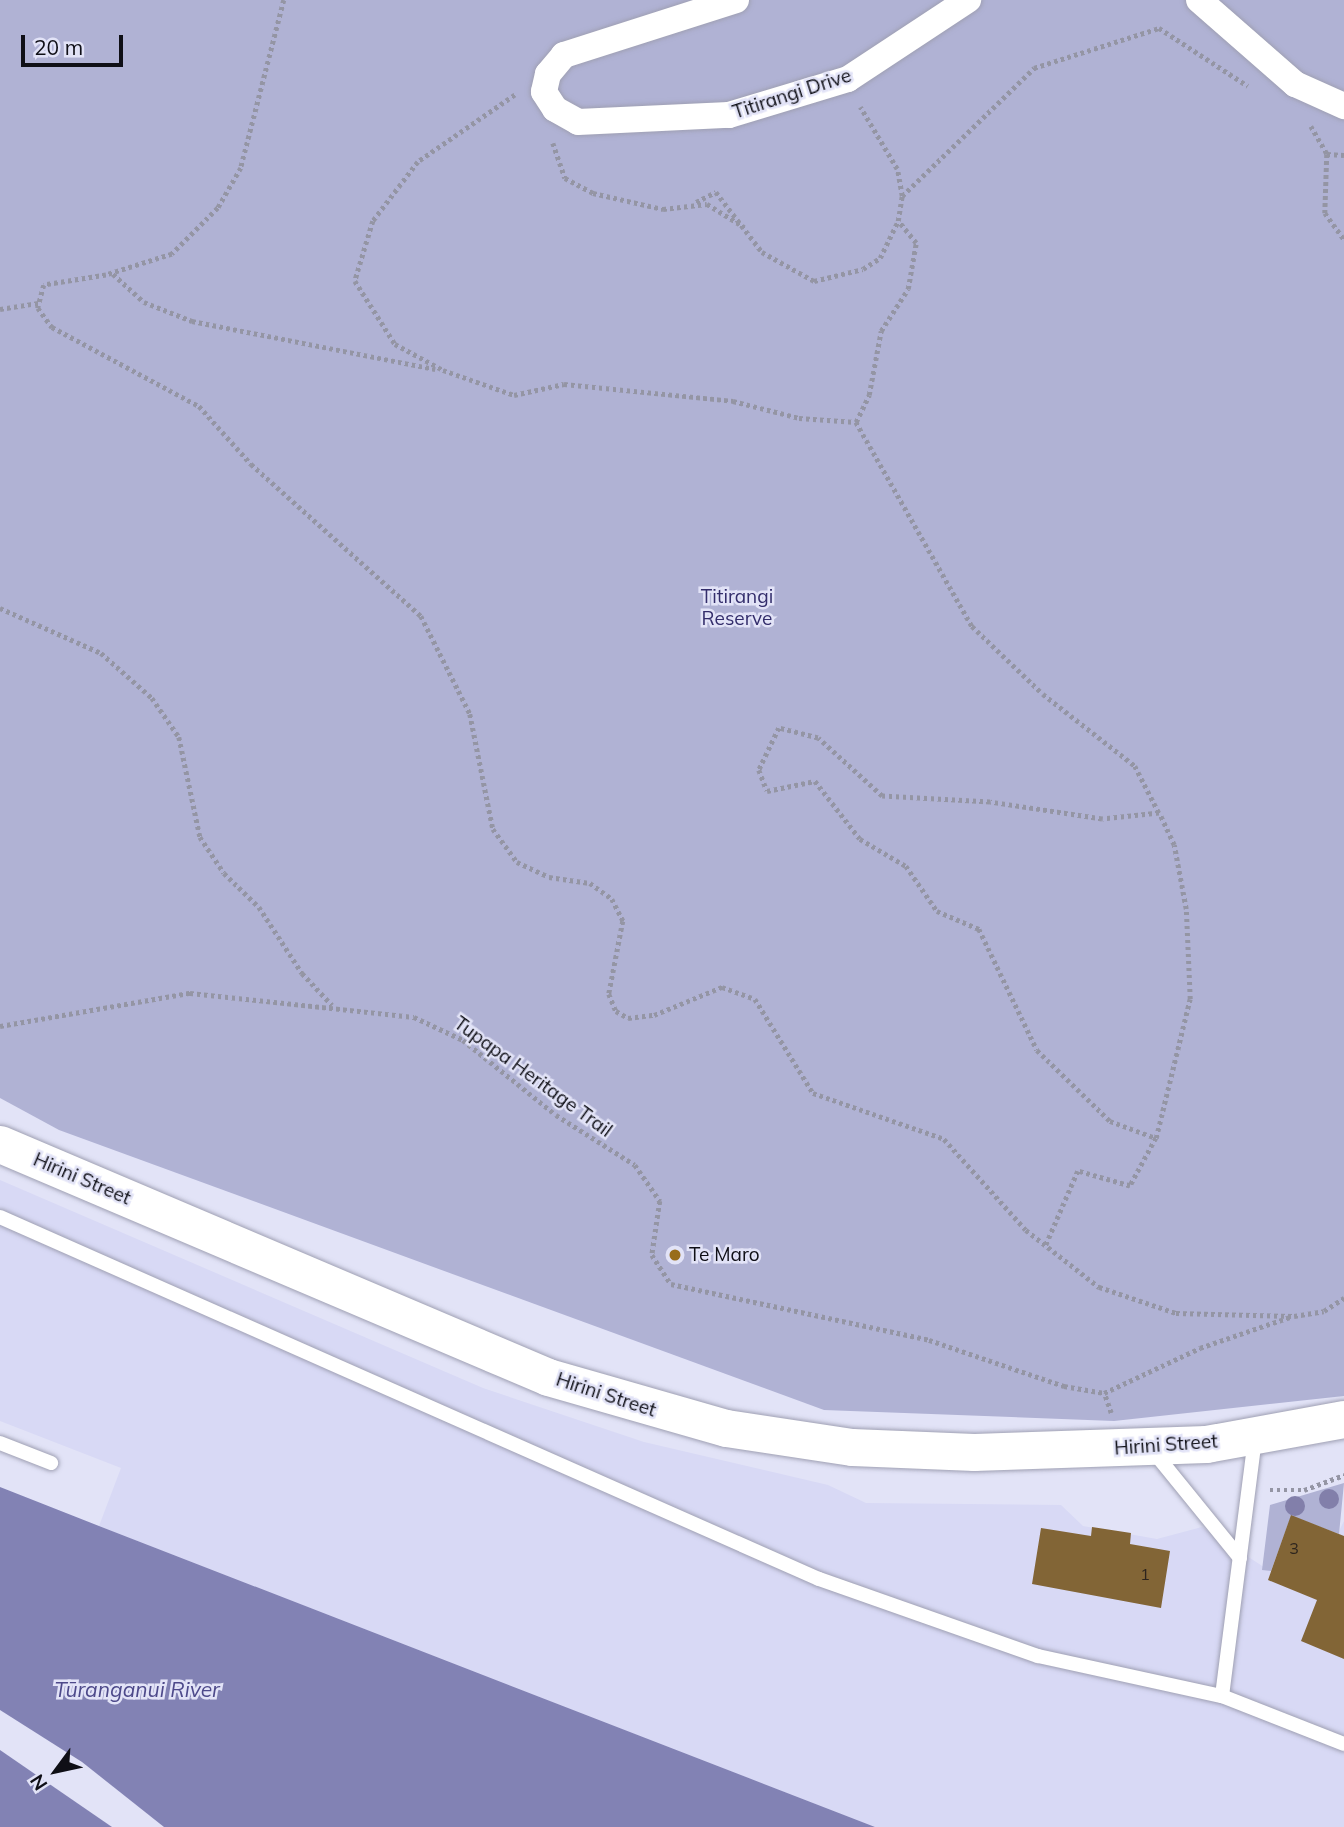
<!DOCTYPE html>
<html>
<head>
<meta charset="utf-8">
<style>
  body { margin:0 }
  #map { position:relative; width:1344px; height:1827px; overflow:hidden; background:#e2e3f7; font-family:Mulish,sans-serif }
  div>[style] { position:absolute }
  .built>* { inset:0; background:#d8d9f5 }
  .green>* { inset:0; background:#b0b2d4 }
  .water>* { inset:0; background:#8282b4 }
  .pier>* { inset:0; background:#e2e3f7 }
  .building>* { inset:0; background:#826536 }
  .path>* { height:4.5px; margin-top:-2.25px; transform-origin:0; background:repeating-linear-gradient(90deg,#9495a4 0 3.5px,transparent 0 7px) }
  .roads { filter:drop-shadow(0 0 2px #9fa0b3) drop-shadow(0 0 2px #9fa0b3) }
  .service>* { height:14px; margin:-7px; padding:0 7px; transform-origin:7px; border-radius:7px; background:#fff }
  .minor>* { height:26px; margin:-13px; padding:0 13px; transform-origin:13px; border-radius:13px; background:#fff }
  .secondary>* { height:37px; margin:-18.5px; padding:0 18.5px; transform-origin:18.5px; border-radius:18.5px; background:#fff }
  .trees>* { width:20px; height:20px; margin:-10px; border-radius:50%; background:#827faa }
  .dots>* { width:19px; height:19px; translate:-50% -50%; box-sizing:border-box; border:4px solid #e2e3f7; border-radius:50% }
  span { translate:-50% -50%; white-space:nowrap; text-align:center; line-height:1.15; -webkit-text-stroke:5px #e2e3f7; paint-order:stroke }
  .number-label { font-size:16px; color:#2c241e }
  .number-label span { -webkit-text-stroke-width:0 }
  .street-label { font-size:19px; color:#0f0f16 }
  .park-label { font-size:19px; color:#332d6b }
  .poi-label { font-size:19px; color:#0f0f16 }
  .left { translate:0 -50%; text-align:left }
  .water-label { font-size:21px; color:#4d498a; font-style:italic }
  .north { position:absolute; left:21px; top:1736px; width:70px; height:70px; -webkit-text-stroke:5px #e2e3f7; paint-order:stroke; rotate:237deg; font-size:19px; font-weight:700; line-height:28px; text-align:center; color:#0f0f16 }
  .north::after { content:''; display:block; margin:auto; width:24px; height:32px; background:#0f0f16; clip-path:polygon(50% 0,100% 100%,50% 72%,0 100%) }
  .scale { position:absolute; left:21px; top:35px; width:102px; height:32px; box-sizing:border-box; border:4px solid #0f0f16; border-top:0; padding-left:9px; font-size:21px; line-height:24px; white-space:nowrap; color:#0f0f16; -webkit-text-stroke:5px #e2e3f7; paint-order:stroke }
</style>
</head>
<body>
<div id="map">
  <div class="built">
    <div style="clip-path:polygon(0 1180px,483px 1388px,644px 1442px,828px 1485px,866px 1503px,1061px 1505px,1083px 1526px,1157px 1539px,1202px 1527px,1270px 1571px,1291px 1515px,1338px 1533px,1344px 1521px,1344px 1827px,875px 1827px,99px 1526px,121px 1468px,0 1421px)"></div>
  </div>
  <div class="green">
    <div style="clip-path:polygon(0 0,1344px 0,1344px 1396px,1114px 1421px,824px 1410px,59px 1130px,0 1098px)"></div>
    <div style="clip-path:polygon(1344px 1483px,1339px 1534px,1291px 1516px,1271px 1571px,1262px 1570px,1270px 1505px)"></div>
  </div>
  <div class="water">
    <div style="clip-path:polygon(0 1487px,99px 1526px,875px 1827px,0 1827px)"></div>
  </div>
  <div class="pier">
    <div style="clip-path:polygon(0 1710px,82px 1762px,164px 1827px,112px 1827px,0 1750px)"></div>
  </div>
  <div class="building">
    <div style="clip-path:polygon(1291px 1515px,1344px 1536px,1344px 1659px,1301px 1641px,1317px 1600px,1268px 1580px)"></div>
    <div style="clip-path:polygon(1092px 1527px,1131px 1533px,1130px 1544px,1170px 1551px,1161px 1608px,1032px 1584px,1041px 1528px,1091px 1536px)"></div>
  </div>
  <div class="path">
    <div style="left:284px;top:0;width:173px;rotate:104.4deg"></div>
    <div style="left:241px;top:168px;width:46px;rotate:119.9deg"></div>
    <div style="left:218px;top:208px;width:65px;rotate:135deg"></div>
    <div style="left:172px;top:254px;width:69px;rotate:162.3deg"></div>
    <div style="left:106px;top:275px;width:63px;rotate:170.8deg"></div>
    <div style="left:44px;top:285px;width:24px;rotate:105deg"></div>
    <div style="left:38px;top:308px;width:24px;rotate:54deg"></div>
    <div style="left:52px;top:327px;width:167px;rotate:28.3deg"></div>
    <div style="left:199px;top:406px;width:78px;rotate:48.1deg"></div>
    <div style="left:251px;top:464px;width:228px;rotate:41.8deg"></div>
    <div style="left:421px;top:616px;width:110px;rotate:63.4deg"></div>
    <div style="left:470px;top:714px;width:117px;rotate:78.7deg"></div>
    <div style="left:493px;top:829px;width:41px;rotate:54deg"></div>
    <div style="left:517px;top:862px;width:35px;rotate:25deg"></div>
    <div style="left:549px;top:877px;width:41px;rotate:8.3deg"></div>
    <div style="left:590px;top:883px;width:27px;rotate:36deg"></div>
    <div style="left:612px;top:899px;width:25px;rotate:63deg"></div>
    <div style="left:623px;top:921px;width:74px;rotate:100.9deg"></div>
    <div style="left:609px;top:994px;width:18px;rotate:68deg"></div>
    <div style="left:616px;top:1011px;width:14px;rotate:30deg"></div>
    <div style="left:628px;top:1018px;width:26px;rotate:-7deg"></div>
    <div style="left:654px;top:1015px;width:74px;rotate:-22.4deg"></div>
    <div style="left:722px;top:987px;width:35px;rotate:20deg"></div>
    <div style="left:755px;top:999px;width:110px;rotate:58.3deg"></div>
    <div style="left:813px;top:1093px;width:139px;rotate:19.3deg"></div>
    <div style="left:944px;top:1139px;width:122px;rotate:48deg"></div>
    <div style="left:1026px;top:1230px;width:93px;rotate:38deg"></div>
    <div style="left:1099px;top:1287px;width:81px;rotate:18.7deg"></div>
    <div style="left:1176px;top:1313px;width:118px;rotate:1.5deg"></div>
    <div style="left:1294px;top:1316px;width:30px;rotate:-9deg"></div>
    <div style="left:1324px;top:1311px;width:24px;rotate:-33deg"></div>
    <div style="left:515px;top:95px;width:118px;rotate:145.4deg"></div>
    <div style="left:418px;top:162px;width:74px;rotate:127.3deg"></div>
    <div style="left:373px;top:221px;width:63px;rotate:106.7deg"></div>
    <div style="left:355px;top:281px;width:75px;rotate:57.6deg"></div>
    <div style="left:395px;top:344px;width:55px;rotate:28.4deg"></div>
    <div style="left:443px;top:370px;width:75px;rotate:19.4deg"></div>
    <div style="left:514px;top:395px;width:51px;rotate:-12.4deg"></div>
    <div style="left:564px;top:384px;width:170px;rotate:5.7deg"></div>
    <div style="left:733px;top:401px;width:68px;rotate:14.4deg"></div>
    <div style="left:799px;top:418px;width:57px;rotate:4deg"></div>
    <div style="left:856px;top:422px;width:30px;rotate:-64deg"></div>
    <div style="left:869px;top:395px;width:65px;rotate:-79.4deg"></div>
    <div style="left:881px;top:331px;width:50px;rotate:-57.3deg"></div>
    <div style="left:908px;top:289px;width:47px;rotate:-80.1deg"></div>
    <div style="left:916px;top:243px;width:28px;rotate:-129deg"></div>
    <div style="left:1311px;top:126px;width:32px;rotate:60deg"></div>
    <div style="left:1327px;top:154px;width:59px;rotate:91.9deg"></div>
    <div style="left:1325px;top:213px;width:32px;rotate:54deg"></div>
    <div style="left:553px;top:143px;width:37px;rotate:71deg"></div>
    <div style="left:565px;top:178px;width:32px;rotate:28deg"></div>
    <div style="left:593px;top:193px;width:72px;rotate:12.9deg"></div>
    <div style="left:663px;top:209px;width:44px;rotate:-6.5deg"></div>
    <div style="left:707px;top:204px;width:44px;rotate:31.9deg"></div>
    <div style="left:1327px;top:154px;width:17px;rotate:3deg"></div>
    <div style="left:902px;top:196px;width:184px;rotate:-44.1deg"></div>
    <div style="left:1034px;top:68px;width:131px;rotate:-17.7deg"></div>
    <div style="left:1159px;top:28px;width:106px;rotate:33.1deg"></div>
    <div style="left:696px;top:202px;width:22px;rotate:-27deg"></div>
    <div style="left:716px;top:192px;width:76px;rotate:52.5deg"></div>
    <div style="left:762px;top:252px;width:60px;rotate:29.1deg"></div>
    <div style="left:814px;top:281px;width:50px;rotate:-13.8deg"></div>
    <div style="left:863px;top:269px;width:20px;rotate:-33deg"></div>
    <div style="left:880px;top:258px;width:41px;rotate:-64.1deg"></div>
    <div style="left:898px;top:221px;width:25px;rotate:-81deg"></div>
    <div style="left:902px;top:196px;width:27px;rotate:-100deg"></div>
    <div style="left:897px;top:169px;width:72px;rotate:-120.8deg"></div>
    <div style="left:113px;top:274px;width:42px;rotate:42.1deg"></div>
    <div style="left:144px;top:302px;width:52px;rotate:21.6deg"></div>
    <div style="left:192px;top:321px;width:248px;rotate:11.2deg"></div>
    <div style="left:0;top:309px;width:39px;rotate:-9deg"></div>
    <div style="left:856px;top:422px;width:235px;rotate:60.4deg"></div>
    <div style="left:972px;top:626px;width:98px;rotate:43.8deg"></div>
    <div style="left:1043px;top:694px;width:117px;rotate:38deg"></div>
    <div style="left:1135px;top:766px;width:53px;rotate:62.9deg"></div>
    <div style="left:1159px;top:813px;width:57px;rotate:174deg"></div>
    <div style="left:1102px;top:819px;width:113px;rotate:-171.4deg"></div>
    <div style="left:990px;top:802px;width:108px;rotate:-176.8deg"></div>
    <div style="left:882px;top:796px;width:86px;rotate:-137.8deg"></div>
    <div style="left:818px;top:738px;width:40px;rotate:-165.6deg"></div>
    <div style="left:779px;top:728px;width:47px;rotate:115.5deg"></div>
    <div style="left:759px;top:770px;width:22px;rotate:69deg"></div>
    <div style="left:767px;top:791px;width:49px;rotate:-11.8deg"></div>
    <div style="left:815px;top:781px;width:73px;rotate:52.2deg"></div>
    <div style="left:860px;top:839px;width:53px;rotate:30.4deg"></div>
    <div style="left:906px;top:866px;width:55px;rotate:55.4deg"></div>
    <div style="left:937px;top:911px;width:46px;rotate:23.2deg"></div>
    <div style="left:979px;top:929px;width:134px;rotate:64.4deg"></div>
    <div style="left:1037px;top:1050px;width:102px;rotate:44.2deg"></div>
    <div style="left:1110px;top:1121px;width:49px;rotate:20.3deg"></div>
    <div style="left:1156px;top:1138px;width:55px;rotate:118.4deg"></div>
    <div style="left:1130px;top:1186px;width:54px;rotate:-163.9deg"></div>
    <div style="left:1078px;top:1171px;width:81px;rotate:113.4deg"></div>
    <div style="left:0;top:608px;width:111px;rotate:24deg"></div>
    <div style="left:101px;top:653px;width:68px;rotate:41.4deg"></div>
    <div style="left:152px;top:698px;width:47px;rotate:55.3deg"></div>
    <div style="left:179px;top:737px;width:102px;rotate:78.1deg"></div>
    <div style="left:200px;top:837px;width:43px;rotate:56.3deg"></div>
    <div style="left:224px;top:873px;width:49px;rotate:44.2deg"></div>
    <div style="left:259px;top:907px;width:79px;rotate:56.9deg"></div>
    <div style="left:302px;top:973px;width:44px;rotate:46.8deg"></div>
    <div style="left:0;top:1026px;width:193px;rotate:-9.9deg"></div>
    <div style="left:190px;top:993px;width:225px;rotate:6.1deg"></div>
    <div style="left:414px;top:1017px;width:54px;rotate:25.1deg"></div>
    <div style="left:463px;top:1040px;width:119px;rotate:38.9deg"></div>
    <div style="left:556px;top:1115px;width:93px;rotate:32.3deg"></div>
    <div style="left:635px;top:1165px;width:44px;rotate:55.2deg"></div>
    <div style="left:660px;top:1201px;width:55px;rotate:98.4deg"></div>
    <div style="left:652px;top:1255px;width:35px;rotate:57deg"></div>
    <div style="left:671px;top:1284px;width:264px;rotate:12.2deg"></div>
    <div style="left:929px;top:1340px;width:143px;rotate:18.8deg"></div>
    <div style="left:1064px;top:1386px;width:41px;rotate:9.9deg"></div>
    <div style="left:1156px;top:1138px;width:143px;rotate:-76.3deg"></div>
    <div style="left:1190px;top:999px;width:90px;rotate:-92.5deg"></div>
    <div style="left:1186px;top:909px;width:65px;rotate:-100.6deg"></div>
    <div style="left:1174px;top:845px;width:35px;rotate:-115deg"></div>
    <div style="left:1111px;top:1413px;width:21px;rotate:-109deg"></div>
    <div style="left:1104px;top:1393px;width:106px;rotate:-25.1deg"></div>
    <div style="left:1200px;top:1348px;width:95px;rotate:-19deg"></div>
    <div style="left:1270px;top:1490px;width:34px"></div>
    <div style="left:1304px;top:1490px;width:43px;rotate:-20.6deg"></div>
  </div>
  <div class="roads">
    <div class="service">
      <div style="left:0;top:1217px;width:895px;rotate:23.85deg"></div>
      <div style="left:819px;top:1579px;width:232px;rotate:19.4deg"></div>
      <div style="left:1038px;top:1656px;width:188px;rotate:12.3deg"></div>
      <div style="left:1222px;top:1696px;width:131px;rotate:21.5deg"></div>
      <div style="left:0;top:1443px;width:55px;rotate:21.4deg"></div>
      <div style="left:1153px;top:1451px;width:138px;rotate:50.9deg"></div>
      <div style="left:1222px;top:1696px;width:260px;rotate:-82.7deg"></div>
    </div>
    <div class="minor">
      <div style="left:736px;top:0;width:181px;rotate:162.3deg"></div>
      <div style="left:564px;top:55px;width:25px;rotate:130deg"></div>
      <div style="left:548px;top:74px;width:18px;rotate:103deg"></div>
      <div style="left:544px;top:92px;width:20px;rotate:57deg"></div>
      <div style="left:555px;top:109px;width:26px;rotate:29deg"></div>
      <div style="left:578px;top:122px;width:151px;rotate:-2.7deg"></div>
      <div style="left:729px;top:115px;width:124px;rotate:-16.8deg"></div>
      <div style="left:848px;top:79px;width:144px;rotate:-33.4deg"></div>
      <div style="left:1199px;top:0;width:128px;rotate:41.2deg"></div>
      <div style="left:1295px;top:84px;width:54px;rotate:24.2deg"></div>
    </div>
    <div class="secondary">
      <div style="left:0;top:1144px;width:595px;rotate:23.03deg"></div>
      <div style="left:548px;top:1377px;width:185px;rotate:16deg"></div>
      <div style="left:726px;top:1428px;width:127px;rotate:8.6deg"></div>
      <div style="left:852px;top:1447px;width:122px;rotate:2.3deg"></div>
      <div style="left:974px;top:1452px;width:232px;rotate:-2deg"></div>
      <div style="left:1206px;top:1444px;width:140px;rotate:-10.3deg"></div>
    </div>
  </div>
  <div class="trees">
    <div style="left:1329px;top:1499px"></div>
    <div style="left:1295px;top:1506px"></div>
  </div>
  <div class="dots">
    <div style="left:675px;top:1255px;background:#986d1b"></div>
  </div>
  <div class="number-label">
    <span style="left:1294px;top:1548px">3</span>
    <span style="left:1145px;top:1574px">1</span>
  </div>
  <div class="street-label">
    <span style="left:792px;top:94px;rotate:-18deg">Titirangi Drive</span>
    <span style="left:533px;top:1077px;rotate:36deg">Tupapa Heritage Trail</span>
    <span style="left:82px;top:1179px;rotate:23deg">Hirini Street</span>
    <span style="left:606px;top:1395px;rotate:18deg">Hirini Street</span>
    <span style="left:1166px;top:1445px;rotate:-4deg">Hirini Street</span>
  </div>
  <div class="park-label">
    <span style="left:737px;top:608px">Titirangi<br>Reserve</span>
  </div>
  <div class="poi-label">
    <span class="left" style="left:689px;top:1255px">Te Maro</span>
  </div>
  <div class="water-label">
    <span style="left:137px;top:1689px">Tūranganui River</span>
  </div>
  <div class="north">N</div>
  <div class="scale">20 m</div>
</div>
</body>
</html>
